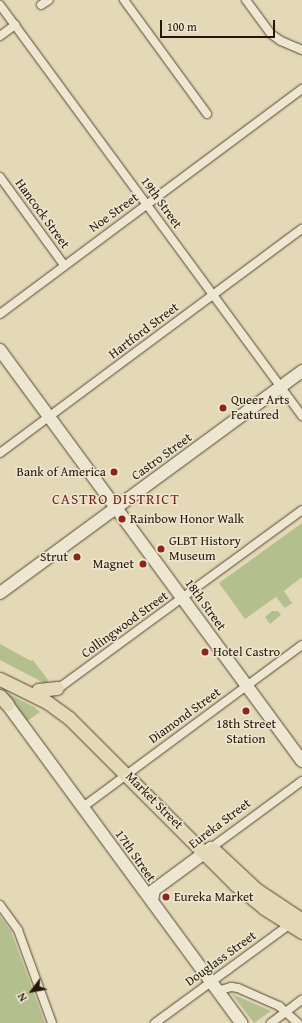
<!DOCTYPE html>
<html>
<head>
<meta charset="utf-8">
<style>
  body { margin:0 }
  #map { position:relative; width:302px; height:1023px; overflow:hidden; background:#e4d9b6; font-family:"Gentium Book Plus",serif }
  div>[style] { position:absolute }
  .green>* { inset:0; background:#b4bf8e }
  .roads { filter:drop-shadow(0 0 1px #554734) drop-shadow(0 0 1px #554734) }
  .street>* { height:8px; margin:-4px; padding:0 4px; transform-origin:4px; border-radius:4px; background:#ede6d0 }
  .secondary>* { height:12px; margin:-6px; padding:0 6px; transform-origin:6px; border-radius:6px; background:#ede6d0 }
  .primary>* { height:13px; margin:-6.5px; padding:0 6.5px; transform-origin:6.5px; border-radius:6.5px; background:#e4d9b6 }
  .dots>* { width:11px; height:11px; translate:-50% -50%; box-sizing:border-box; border:2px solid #ede6d0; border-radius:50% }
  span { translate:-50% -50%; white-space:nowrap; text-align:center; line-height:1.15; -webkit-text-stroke:3px #ede6d0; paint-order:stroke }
  .street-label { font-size:13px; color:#251608 }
  .poi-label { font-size:13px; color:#251608 }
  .left { translate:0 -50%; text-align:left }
  .right { translate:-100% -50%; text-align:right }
  .quarter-label { font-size:15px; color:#7a1f14; letter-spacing:1px }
  .north { position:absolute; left:12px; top:971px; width:40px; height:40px; -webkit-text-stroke:3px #ede6d0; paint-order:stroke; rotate:238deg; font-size:11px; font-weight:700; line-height:16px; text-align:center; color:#251608 }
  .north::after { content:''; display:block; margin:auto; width:14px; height:18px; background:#251608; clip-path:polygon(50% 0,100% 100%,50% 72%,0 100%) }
  .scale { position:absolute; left:160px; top:20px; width:115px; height:18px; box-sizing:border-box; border:2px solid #251608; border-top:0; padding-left:5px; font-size:12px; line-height:14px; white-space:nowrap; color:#251608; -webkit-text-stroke:3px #ede6d0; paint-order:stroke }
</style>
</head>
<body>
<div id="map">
  <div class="green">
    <div style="clip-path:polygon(302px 523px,302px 577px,284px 591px,292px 603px,285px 608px,276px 597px,245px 619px,219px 583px)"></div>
    <div style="clip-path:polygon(272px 611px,278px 611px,281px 615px,270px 624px,265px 617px)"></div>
    <div style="clip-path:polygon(0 644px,31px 661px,33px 660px,48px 680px,46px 684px,0 660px)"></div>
    <div style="clip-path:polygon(5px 692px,34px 707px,40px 712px,26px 722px)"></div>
    <div style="clip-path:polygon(0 916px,11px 931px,45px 1023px,0 1023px)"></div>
    <div style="clip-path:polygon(232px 994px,271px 1011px,254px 1023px)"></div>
  </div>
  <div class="roads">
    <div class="street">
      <div style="left:124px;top:0;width:141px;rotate:53.9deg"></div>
      <div style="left:246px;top:0;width:42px;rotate:53.7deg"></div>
      <div style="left:271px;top:34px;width:12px;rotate:35deg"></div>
      <div style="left:281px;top:41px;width:23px;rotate:23deg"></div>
      <div style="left:0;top:5px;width:510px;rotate:53.69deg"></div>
      <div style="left:41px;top:5px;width:9px;rotate:-32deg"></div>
      <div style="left:0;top:36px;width:19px;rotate:-36deg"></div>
      <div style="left:0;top:177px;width:109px;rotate:54deg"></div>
      <div style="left:0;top:314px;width:377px;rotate:-36.7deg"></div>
      <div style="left:0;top:453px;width:376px;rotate:-36.6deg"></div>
      <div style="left:57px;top:688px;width:7px;rotate:-27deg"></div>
      <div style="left:63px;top:685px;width:296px;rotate:-36.2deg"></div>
      <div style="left:83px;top:807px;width:272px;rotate:-36.5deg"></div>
      <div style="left:211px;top:848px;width:113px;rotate:-36.4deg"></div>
      <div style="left:0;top:905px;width:31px;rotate:54deg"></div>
      <div style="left:18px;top:930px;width:99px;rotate:69.9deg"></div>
      <div style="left:217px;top:991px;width:15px;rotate:-16deg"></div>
      <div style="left:231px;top:987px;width:7px;rotate:8deg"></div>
      <div style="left:238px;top:988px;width:45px;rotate:23.7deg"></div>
      <div style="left:279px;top:1006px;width:25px;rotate:42deg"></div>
      <div style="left:155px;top:1023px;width:171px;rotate:-36.2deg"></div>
      <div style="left:271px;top:1023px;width:39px;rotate:-37deg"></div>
    </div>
    <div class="secondary">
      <div style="left:0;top:350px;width:510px;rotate:53.69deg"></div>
      <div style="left:0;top:593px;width:375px;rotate:-36.3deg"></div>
      <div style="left:7px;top:704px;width:396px;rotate:53.7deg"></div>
      <div style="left:152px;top:901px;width:11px;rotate:-80deg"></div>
      <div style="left:154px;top:890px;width:71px;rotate:-36.4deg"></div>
    </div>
    <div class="primary">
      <div style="left:0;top:679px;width:52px;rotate:26.1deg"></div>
      <div style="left:47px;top:702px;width:27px;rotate:36deg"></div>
      <div style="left:69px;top:718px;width:236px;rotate:45deg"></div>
      <div style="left:236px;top:885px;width:36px;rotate:39deg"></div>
      <div style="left:264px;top:908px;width:45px;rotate:32.3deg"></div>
      <div style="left:38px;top:690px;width:19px;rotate:-6deg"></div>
      <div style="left:0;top:696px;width:11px;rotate:49deg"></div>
      <div style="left:213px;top:849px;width:60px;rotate:43deg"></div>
      <div style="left:257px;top:890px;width:54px;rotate:33.7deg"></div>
    </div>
  </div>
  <div class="dots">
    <div style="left:223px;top:408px;background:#8f2418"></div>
    <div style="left:114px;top:472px;background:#8f2418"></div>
    <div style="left:122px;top:519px;background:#8f2418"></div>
    <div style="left:161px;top:549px;background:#8f2418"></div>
    <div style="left:77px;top:557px;background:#8f2418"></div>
    <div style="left:143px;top:564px;background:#8f2418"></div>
    <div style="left:205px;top:652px;background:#8f2418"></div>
    <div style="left:246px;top:711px;background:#8f2418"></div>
    <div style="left:166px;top:897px;background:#8f2418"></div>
  </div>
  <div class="street-label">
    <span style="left:161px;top:203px;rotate:54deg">19th Street</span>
    <span style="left:114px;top:213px;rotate:-36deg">Noe Street</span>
    <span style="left:42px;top:214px;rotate:54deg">Hancock Street</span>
    <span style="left:144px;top:331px;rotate:-37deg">Hartford Street</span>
    <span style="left:162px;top:457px;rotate:-36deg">Castro Street</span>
    <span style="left:205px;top:605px;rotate:54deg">18th Street</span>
    <span style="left:125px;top:625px;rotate:-36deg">Collingwood Street</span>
    <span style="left:185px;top:716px;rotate:-36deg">Diamond Street</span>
    <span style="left:154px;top:801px;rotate:45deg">Market Street</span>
    <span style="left:220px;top:824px;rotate:-37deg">Eureka Street</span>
    <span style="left:135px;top:856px;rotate:55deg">17th Street</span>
    <span style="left:221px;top:959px;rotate:-36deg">Douglass Street</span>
  </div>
  <div class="poi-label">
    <span class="left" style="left:231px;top:408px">Queer Arts<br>Featured</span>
    <span class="right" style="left:106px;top:472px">Bank of America</span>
    <span class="left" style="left:130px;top:519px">Rainbow Honor Walk</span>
    <span class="left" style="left:169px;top:549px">GLBT History<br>Museum</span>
    <span class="right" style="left:68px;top:557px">Strut</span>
    <span class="right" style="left:134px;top:564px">Magnet</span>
    <span class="left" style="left:213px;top:652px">Hotel Castro</span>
    <span style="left:246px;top:732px">18th Street<br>Station</span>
    <span class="left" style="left:174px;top:897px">Eureka Market</span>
  </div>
  <div class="quarter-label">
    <span style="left:116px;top:499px">CASTRO DISTRICT</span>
  </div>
  <div class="north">N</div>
  <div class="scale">100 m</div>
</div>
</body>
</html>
